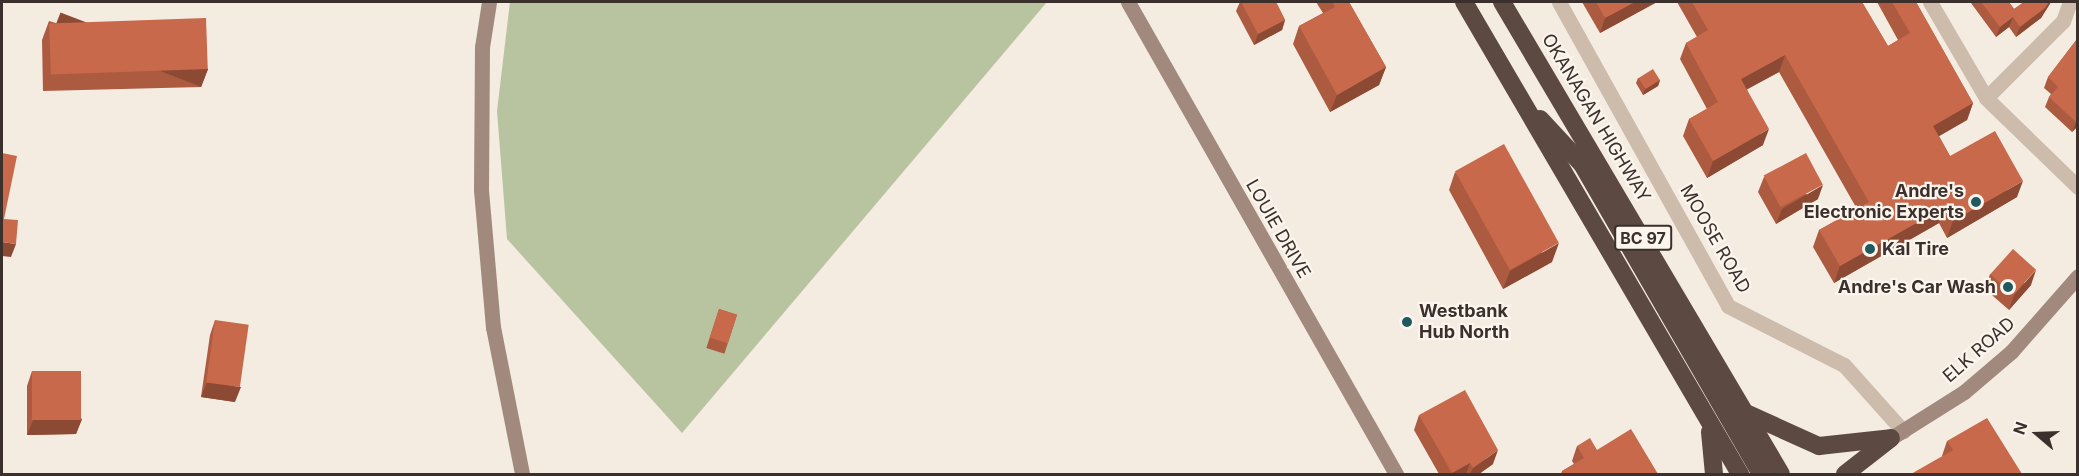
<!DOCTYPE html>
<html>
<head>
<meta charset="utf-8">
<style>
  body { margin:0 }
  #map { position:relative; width:2079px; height:476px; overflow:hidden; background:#f4ebe1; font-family:Inter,sans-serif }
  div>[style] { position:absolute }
  .green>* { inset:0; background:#b8c4a0 }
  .street>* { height:15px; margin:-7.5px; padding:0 7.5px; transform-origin:7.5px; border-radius:7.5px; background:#cdbbac }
  .secondary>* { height:15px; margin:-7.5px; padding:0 7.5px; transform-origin:7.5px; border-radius:7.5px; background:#a18a7d }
  .highway>* { height:18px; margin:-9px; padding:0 9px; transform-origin:9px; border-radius:9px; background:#5c4a42 }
  .wall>* { inset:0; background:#ac5a40; transform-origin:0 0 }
  .shaded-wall>* { inset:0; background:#8c4a34; transform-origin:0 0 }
  .building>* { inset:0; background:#c8694b; transform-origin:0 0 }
  .dots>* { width:16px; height:16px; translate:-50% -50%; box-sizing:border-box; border:3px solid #fbf5ee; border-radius:50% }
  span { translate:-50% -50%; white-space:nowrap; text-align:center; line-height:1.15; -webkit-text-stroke:4.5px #fbf5ee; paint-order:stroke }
  .shield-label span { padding:2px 4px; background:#fbf5ee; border:2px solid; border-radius:4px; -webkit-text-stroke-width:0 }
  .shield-label { font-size:16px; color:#3b302b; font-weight:700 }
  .street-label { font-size:18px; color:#3b302b }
  .poi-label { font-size:18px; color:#3b302b; font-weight:700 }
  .right { translate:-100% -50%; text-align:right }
  .left { translate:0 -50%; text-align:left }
  .frame { position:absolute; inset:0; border:3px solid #3b302b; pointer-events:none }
  .north { position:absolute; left:2007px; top:404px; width:60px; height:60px; -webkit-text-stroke:4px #fbf5ee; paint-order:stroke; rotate:289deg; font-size:16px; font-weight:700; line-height:24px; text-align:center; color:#3b302b }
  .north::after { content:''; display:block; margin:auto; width:21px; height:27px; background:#3b302b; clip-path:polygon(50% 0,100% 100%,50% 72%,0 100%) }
</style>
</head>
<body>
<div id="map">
  <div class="green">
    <div style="clip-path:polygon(510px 2px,1047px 2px,682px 433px,507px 239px,497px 111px)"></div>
  </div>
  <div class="street">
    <div style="left:1559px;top:2px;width:348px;rotate:60.9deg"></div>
    <div style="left:1728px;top:306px;width:130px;rotate:27deg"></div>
    <div style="left:1844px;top:365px;width:89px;rotate:48.2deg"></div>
    <div style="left:1930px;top:2px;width:111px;rotate:59.7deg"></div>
    <div style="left:1986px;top:98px;width:128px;rotate:44.1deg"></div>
    <div style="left:1986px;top:98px;width:109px;rotate:-45deg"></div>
    <div style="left:2063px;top:21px;width:20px;rotate:-70deg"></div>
  </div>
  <div class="secondary">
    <div style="left:489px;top:2px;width:46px;rotate:98.8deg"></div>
    <div style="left:482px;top:47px;width:143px;rotate:90.4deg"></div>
    <div style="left:481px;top:190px;width:138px;rotate:85deg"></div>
    <div style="left:493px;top:327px;width:150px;rotate:78.8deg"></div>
    <div style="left:1128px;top:2px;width:543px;rotate:60.41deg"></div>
    <div style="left:1891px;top:438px;width:86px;rotate:-32.2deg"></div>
    <div style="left:1964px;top:392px;width:62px;rotate:-40.4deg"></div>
    <div style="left:2011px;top:352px;width:101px;rotate:-48.6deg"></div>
  </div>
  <div class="highway">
    <div style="left:1464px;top:2px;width:547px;rotate:59.68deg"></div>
    <div style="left:1502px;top:2px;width:548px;rotate:59.41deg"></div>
    <div style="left:1540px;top:119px;width:62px;rotate:47deg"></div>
    <div style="left:1582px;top:164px;width:358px;rotate:60deg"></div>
    <div style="left:1748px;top:414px;width:78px;rotate:24.3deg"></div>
    <div style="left:1819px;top:446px;width:72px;rotate:-6.3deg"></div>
    <div style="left:1710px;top:432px;width:42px;rotate:84.6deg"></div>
    <div style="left:1845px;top:474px;width:58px;rotate:-38deg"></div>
  </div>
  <div class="wall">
    <div style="clip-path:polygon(1240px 2px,1276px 2px,1285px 20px,1282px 30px,1254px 45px,1236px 11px)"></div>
    <div style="clip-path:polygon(1316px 2px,1349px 2px,1386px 67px,1379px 85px,1330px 112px,1293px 44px,1299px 26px,1323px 13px)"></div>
    <div style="clip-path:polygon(1582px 2px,1657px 2px,1600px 33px)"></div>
    <div style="clip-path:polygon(1677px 2px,1862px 2px,1888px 46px,1898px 40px,1877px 2px,1916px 2px,1973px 103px,1967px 120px,1939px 136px,1950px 156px,2017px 197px,1947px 238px,1939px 223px,1834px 283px,1813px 247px,1819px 230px,1857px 209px,1779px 72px,1747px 89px,1763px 145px,1707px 178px,1683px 136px,1689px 119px,1707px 109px,1680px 59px,1686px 43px,1697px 37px)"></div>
    <div style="clip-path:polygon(1971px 2px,2009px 2px,2014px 9px,2024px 2px,2051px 2px,2041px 18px,2016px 37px,2009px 27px,1996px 37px,1971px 3px)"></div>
    <div style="clip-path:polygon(49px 21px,208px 69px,201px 87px,43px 91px,42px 40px)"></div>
    <div style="clip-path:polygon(2077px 39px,2078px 126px,2072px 132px,2045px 107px,2049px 97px,2051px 94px,2044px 88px,2048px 77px)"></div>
    <div style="clip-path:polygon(1638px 78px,1660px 80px,1658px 86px,1643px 95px,1636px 83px)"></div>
    <div style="clip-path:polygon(1455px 172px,1552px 262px,1503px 289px,1449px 190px)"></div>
    <div style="clip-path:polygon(1764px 177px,1818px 199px,1776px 224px,1758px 192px)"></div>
    <div style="clip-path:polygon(1990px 274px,2031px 285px,2009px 310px,1985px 289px)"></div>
    <div style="left:719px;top:309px;width:19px;height:41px;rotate:18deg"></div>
    <div style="clip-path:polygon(215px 320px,235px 402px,201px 397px,210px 335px)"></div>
    <div style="clip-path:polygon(32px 371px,82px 419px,76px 434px,27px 435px,27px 386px)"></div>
    <div style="clip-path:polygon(1419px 415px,1493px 464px,1479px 474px,1439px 474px,1414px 430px)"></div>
    <div style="clip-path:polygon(1947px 441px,2022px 474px,1942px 456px)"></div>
    <div style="clip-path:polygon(1577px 446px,1597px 450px,1658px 474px,1561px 474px,1562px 471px,1574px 464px,1572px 461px)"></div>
  </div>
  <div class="shaded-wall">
    <div style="clip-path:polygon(1635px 2px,1657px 2px,1600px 33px,1605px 18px)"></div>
    <div style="clip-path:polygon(2049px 2px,2051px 2px,2041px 18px,2016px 37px,2020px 27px)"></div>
    <div style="clip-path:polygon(2013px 17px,2009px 27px,1996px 37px,2000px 27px)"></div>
    <div style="clip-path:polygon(1285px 20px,1282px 30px,1254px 45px,1258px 34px)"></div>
    <div style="clip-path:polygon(1785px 55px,1779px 72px,1735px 96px,1741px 79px)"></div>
    <div style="clip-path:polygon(1386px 67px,1379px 85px,1330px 112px,1337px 95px)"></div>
    <div style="left:208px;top:69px;width:19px;height:158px;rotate:111deg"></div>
    <div style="clip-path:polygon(1660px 80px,1658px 86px,1643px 95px,1645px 89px)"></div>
    <div style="clip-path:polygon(1973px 103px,1967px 120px,1927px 143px,1933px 126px)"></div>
    <div style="clip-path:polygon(2078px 120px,2078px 126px,2072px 132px,2076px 122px)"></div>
    <div style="clip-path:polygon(1769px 129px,1763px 145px,1707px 178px,1713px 161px)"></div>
    <div style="clip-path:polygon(2023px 181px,2017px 197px,1947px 238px,1953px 221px)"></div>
    <div style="clip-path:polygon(1823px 185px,1818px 199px,1776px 224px,1782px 209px)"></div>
    <div style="clip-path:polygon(1945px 207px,1939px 223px,1834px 283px,1840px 266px)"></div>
    <div style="clip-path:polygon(2px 242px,16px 244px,11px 257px,2px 256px)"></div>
    <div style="clip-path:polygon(1559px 243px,1552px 262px,1503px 289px,1510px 271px)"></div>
    <div style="clip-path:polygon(2036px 270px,2031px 285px,2009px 310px,2014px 295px)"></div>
    <div style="clip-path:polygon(207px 382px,241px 387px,235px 402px,201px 397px)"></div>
    <div style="clip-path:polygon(82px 419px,76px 434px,27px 435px,33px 420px)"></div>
    <div style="clip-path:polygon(1498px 450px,1493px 464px,1479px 474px,1470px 474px,1473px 468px)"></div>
    <div style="clip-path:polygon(1470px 463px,1466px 474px,1452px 474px,1452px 473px)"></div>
  </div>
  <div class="building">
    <div style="clip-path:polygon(1241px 2px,1276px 2px,1285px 20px,1258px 34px)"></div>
    <div style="clip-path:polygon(1332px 2px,1349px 2px,1386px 67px,1337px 95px,1299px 26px,1335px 7px)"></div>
    <div style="clip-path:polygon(1596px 2px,1635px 2px,1605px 18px)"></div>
    <div style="clip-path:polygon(1692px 2px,1862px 2px,1888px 46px,1910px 33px,1892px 2px,1916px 2px,1973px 103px,1933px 126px,1950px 156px,1995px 131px,2023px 181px,1953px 221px,1945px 207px,1840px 266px,1819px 230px,1869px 202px,1785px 55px,1741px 79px,1769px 129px,1713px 161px,1689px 119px,1718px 102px,1686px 43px,1708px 30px)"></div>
    <div style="clip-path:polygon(1981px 2px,2009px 2px,2014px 9px,2024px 2px,2049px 2px,2045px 8px,2020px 27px,2013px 17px,2000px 27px)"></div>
    <div style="left:206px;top:18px;width:51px;height:157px;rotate:88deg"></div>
    <div style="clip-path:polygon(2077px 39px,2078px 120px,2076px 122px,2049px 97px,2058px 87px,2048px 77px)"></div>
    <div style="left:1653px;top:69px;width:13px;height:17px;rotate:58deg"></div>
    <div style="left:1504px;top:144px;width:113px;height:56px;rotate:61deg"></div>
    <div style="clip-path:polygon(2px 153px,17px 156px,4px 219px,18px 220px,16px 244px,2px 242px)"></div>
    <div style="left:1806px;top:153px;width:36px;height:48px;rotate:62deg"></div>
    <div style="left:2013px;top:249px;width:31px;height:34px;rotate:42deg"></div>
    <div style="left:719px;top:309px;width:19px;height:30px;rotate:18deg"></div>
    <div style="left:215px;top:320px;width:34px;height:63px;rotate:8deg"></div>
    <div style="left:32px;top:371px;width:49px;height:49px"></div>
    <div style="clip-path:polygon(1465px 390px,1498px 450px,1473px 468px,1470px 463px,1452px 473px,1419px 415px)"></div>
    <div style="clip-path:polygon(1987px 418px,2022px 474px,1911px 474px,1953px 450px,1947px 441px)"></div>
    <div style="clip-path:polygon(1631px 429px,1658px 474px,1564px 474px,1562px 471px,1584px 458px,1577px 446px,1590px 438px,1597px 450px)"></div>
  </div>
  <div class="dots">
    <div style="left:1976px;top:202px;background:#1f5a5e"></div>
    <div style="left:1870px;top:249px;background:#1f5a5e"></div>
    <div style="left:2008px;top:287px;background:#1f5a5e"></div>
    <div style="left:1407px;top:322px;background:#1f5a5e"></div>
  </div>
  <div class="shield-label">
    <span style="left:1643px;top:238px">BC 97</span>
  </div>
  <div class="street-label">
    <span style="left:1596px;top:118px;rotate:59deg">OKANAGAN HIGHWAY</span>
    <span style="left:1278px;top:229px;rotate:60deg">LOUIE DRIVE</span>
    <span style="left:1715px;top:239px;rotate:60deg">MOOSE ROAD</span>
    <span style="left:1979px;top:350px;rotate:-41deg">ELK ROAD</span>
  </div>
  <div class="poi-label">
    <span class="right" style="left:1964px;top:202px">Andre's<br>Electronic Experts</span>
    <span class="left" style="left:1882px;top:249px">Kal Tire</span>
    <span class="right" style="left:1996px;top:287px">Andre's Car Wash</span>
    <span class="left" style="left:1419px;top:322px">Westbank<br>Hub North</span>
  </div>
  <div class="frame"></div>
  <div class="north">N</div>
</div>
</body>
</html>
